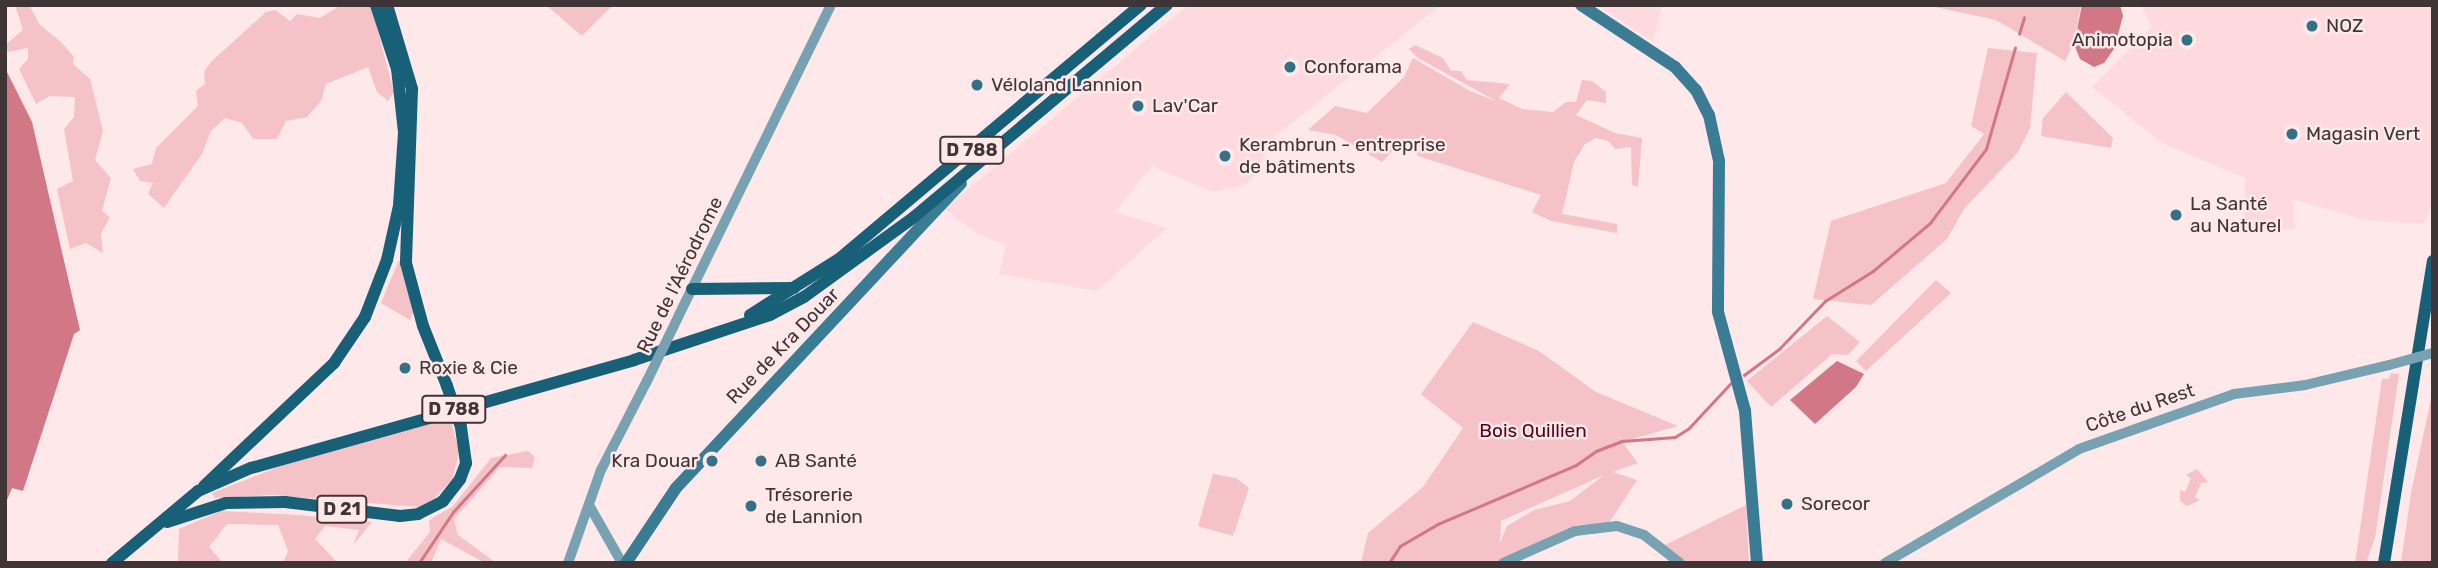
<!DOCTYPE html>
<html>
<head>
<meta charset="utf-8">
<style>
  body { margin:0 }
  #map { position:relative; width:2438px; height:568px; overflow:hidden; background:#fee8ea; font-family:Rubik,sans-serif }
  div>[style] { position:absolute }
  .built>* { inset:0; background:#fedadf }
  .green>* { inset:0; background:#f5c2c8 }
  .water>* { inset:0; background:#d17786 }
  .stream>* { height:2.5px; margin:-1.25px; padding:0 1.25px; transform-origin:1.25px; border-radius:1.25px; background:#d17786 }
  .tertiary>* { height:10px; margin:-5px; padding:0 5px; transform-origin:5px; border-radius:5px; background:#78a2b2 }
  .secondary>* { height:12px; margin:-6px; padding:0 6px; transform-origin:6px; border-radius:6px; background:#397c94 }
  .primary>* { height:12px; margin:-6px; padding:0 6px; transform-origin:6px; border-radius:6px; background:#176077 }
  .tertiary-bridge>* { height:10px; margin:-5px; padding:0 5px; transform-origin:5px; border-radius:5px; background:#78a2b2 }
  .primary-bridge>* { height:12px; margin:-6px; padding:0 6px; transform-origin:6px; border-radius:6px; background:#176077 }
  .dots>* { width:19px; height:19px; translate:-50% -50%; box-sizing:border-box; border:4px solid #fee8ea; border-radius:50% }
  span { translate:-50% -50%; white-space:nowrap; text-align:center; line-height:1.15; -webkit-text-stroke:5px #fee8ea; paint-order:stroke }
  .shield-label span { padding:2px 5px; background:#fee8ea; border:2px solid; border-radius:5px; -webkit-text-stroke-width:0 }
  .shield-label { font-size:18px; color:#403536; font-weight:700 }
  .poi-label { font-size:19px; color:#403536 }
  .left { translate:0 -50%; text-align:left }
  .right { translate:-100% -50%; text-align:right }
  .street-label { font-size:19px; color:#403536 }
  .park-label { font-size:19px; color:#56011f }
  .frame { position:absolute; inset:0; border:7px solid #403536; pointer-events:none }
</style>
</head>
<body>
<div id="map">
  <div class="built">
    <div style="clip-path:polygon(1188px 5px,1441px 5px,1274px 137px,1253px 178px,1244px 185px,1213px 192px,1152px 166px,1115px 212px,1167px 228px,1097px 291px,999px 274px,1006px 245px,978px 234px,944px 209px)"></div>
    <div style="clip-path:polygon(1597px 5px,1662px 5px,1653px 42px)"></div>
    <div style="clip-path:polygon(2141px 5px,2433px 5px,2433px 203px,2424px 224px,2365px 220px,2292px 199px,2295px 229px,2244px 230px,2245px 178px,2162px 143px,2092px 87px,2152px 27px)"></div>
  </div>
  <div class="green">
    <div style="clip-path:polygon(15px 5px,29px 5px,40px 25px,61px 42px,74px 57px,73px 64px,90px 79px,103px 131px,95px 160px,111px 178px,102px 211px,110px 217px,101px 234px,103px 253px,86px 243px,70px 249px,57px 189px,73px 181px,64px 129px,74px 117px,75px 97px,50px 96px,36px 104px,19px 69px,28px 59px,28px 48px,8px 52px,5px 45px,23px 30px)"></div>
    <div style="clip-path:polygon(341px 5px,371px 5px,394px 92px,388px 101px,377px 92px,368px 67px,326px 84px,321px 101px,307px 117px,286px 121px,277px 139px,253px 139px,242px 123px,225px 118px,211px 131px,202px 154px,164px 208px,148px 194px,153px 183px,140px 181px,133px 169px,152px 164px,156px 148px,198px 106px,196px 91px,205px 84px,204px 72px,212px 61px,266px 12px,275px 10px,290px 21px,297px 14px,320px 18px)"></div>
    <div style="clip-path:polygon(546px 5px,613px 5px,582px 36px)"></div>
    <div style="clip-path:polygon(1926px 5px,2081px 5px,2073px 44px,2065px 61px,1996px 20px)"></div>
    <div style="clip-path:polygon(1415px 45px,1443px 58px,1451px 71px,1461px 71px,1467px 80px,1510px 84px,1499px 98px,1522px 109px,1553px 112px,1566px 102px,1576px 102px,1582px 80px,1592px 81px,1606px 92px,1606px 103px,1587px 100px,1576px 115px,1615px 133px,1642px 138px,1638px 187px,1632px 185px,1631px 147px,1615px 149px,1608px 141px,1596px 138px,1585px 144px,1574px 162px,1562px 214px,1617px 224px,1617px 233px,1551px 221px,1532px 212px,1544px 189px,1541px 195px,1421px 157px,1399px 144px,1382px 162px,1336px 135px,1308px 130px,1335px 106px,1367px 113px,1404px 77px,1413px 58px,1470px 91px,1496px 101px,1418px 58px,1409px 49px)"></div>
    <div style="clip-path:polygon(1988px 48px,2037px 53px,2030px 128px,2018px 152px,1964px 209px,1947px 239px,1871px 305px,1813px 299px,1831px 221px,1946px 183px,1984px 134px,1971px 126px)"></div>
    <div style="clip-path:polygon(2066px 92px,2113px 138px,2111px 148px,2041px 136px,2043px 118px)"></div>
    <div style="clip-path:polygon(399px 260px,414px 311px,410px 320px,381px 303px)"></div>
    <div style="clip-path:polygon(1936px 280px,1951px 293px,1866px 371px,1856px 361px)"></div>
    <div style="clip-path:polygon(1827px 316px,1860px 342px,1848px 355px,1832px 354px,1771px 407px,1747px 381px)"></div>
    <div style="clip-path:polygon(evenodd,1473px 322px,1539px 351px,1596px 392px,1678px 426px,1622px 442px,1638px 463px,1613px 472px,1637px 480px,1609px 523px,1575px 525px,1494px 563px,1361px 563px,1368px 533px,1423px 487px,1463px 428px,1421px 394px,1473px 322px,1604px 475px,1570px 501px,1534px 510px,1507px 526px,1500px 543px,1501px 521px,1604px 475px)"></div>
    <div style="clip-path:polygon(2391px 373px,2399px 374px,2375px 538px,2366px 563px,2355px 563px,2382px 379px,2389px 379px)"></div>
    <div style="clip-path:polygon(2433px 389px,2433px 563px,2401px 563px,2411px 493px)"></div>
    <div style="clip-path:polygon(450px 417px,459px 451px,453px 478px,435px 498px,419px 507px,272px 495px,215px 498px,212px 493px,304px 457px)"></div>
    <div style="clip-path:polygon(528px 451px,535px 457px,532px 468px,500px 467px,454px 519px,458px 535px,496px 563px,485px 563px,441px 539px,431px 563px,405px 563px,430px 532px,429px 520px,453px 506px,491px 458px)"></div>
    <div style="clip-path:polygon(2197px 469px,2208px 482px,2201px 483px,2195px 497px,2200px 500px,2187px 506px,2180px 501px,2180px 490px,2185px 492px,2191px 478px,2186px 475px)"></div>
    <div style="clip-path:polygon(1213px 474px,1236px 478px,1249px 488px,1233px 536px,1198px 526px)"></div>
    <div style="clip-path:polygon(1746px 505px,1749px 563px,1688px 563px,1665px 545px)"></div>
    <div style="clip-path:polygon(221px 511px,298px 515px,372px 522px,353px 545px,359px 530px,325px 526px,315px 539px,338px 563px,283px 563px,288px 551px,278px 525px,227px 524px,209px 547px,223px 563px,178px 563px,179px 529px)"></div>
  </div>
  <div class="water">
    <div style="clip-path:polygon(2082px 5px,2120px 5px,2123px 16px,2114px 49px,2104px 63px,2094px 67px,2080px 59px,2074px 44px)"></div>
    <div style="clip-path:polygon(5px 68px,32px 122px,80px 330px,74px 334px,23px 491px,12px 488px,5px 505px)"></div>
    <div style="clip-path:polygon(1837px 361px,1864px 374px,1856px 387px,1815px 424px,1790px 400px)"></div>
  </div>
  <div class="stream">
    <div style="left:2019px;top:34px;width:17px;rotate:-73deg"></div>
    <div style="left:1744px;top:375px;width:44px;rotate:-36.6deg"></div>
    <div style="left:1779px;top:349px;width:66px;rotate:-46.2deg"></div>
    <div style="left:1825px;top:301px;width:57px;rotate:-32deg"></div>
    <div style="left:1873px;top:271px;width:75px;rotate:-40.1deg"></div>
    <div style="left:1930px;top:223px;width:93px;rotate:-52.9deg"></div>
    <div style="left:1986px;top:149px;width:105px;rotate:-74deg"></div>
    <div style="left:419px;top:563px;width:61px;rotate:-56.3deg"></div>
    <div style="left:453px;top:512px;width:77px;rotate:-47.6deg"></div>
    <div style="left:1389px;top:563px;width:20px;rotate:-57deg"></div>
    <div style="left:1400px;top:546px;width:44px;rotate:-30.1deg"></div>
    <div style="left:1438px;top:524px;width:150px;rotate:-23.1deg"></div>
    <div style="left:1576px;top:465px;width:24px;rotate:-35deg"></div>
    <div style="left:1596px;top:451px;width:28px;rotate:-21deg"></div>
    <div style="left:1622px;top:441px;width:53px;rotate:-4.3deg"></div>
    <div style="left:1675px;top:437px;width:15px;rotate:-32deg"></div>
    <div style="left:1688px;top:429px;width:62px;rotate:-47deg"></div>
  </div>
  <div class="tertiary">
    <div style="left:679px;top:315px;width:345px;rotate:-63.9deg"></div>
    <div style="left:589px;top:505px;width:67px;rotate:60.4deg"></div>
    <div style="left:568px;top:563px;width:99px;rotate:-70.5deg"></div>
    <div style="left:601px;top:470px;width:100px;rotate:-62.7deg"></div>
    <div style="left:1503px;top:563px;width:79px;rotate:-24deg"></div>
    <div style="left:1575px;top:531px;width:42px;rotate:-6.8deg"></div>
    <div style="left:1617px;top:526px;width:28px;rotate:18deg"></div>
    <div style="left:1644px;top:535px;width:46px;rotate:37.9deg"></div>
    <div style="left:1885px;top:563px;width:225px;rotate:-30.4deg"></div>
    <div style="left:2079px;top:449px;width:164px;rotate:-19.5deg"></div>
    <div style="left:2234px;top:394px;width:72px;rotate:-7.2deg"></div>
    <div style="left:2305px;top:385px;width:86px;rotate:-13.4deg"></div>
  </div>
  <div class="secondary">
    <div style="left:1581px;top:5px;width:113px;rotate:33.4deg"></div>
    <div style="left:1675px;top:67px;width:31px;rotate:48deg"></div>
    <div style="left:1696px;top:90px;width:28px;rotate:63deg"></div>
    <div style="left:1709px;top:115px;width:47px;rotate:77.7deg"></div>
    <div style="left:1719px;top:161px;width:151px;rotate:90.4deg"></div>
    <div style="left:1718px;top:312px;width:103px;rotate:74.7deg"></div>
    <div style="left:1745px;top:411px;width:152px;rotate:85.5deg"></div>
    <div style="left:626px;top:563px;width:90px;rotate:-56.3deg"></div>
    <div style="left:676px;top:488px;width:417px;rotate:-46.9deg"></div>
  </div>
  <div class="primary">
    <div style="left:387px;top:5px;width:88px;rotate:73.4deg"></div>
    <div style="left:412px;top:89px;width:174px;rotate:92deg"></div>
    <div style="left:406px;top:263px;width:65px;rotate:74.9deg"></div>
    <div style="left:423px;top:326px;width:65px;rotate:68.2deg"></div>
    <div style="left:692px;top:289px;width:102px;rotate:-0.6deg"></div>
    <div style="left:750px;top:315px;width:105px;rotate:-32.2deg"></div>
    <div style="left:839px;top:259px;width:395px;rotate:-40.1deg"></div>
    <div style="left:204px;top:486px;width:179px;rotate:-43.4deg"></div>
    <div style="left:334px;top:363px;width:55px;rotate:-56deg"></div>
    <div style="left:365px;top:317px;width:61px;rotate:-68.9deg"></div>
    <div style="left:387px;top:260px;width:55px;rotate:-77.5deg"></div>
    <div style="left:399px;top:206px;width:74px;rotate:-86.1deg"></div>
    <div style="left:404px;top:132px;width:63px;rotate:-96.3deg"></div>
    <div style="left:397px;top:69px;width:67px;rotate:-108.2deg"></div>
    <div style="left:167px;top:522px;width:62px;rotate:-17.9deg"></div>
    <div style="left:226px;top:503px;width:59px;rotate:-1deg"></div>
    <div style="left:285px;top:502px;width:116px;rotate:6.9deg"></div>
    <div style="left:400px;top:516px;width:18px;rotate:-6deg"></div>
    <div style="left:418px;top:514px;width:28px;rotate:-27deg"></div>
    <div style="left:443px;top:501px;width:28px;rotate:-52deg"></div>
    <div style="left:460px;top:479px;width:17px;rotate:-69deg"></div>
    <div style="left:466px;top:463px;width:36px;rotate:-98deg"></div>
    <div style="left:112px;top:563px;width:112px;rotate:-39.9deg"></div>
    <div style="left:198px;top:491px;width:58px;rotate:-23.5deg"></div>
    <div style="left:251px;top:468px;width:398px;rotate:-15.7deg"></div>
    <div style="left:634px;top:360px;width:143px;rotate:-18.3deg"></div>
    <div style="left:770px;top:315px;width:38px;rotate:-28deg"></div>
    <div style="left:804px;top:297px;width:136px;rotate:-36deg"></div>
    <div style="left:914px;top:217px;width:330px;rotate:-40deg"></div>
    <div style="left:2384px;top:563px;width:306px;rotate:-80.8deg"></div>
  </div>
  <div class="tertiary-bridge">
    <div style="left:2389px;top:365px;width:46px;rotate:-15.3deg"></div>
    <div style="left:647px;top:381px;width:73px;rotate:-64.1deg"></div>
  </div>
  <div class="primary-bridge">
    <div style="left:447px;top:386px;width:43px;rotate:71.1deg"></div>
  </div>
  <div class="dots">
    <div style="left:2312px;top:26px;background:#337187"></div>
    <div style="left:2187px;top:40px;background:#337187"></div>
    <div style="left:1290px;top:67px;background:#337187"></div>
    <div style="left:977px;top:85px;background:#337187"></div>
    <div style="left:1138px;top:106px;background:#337187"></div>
    <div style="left:2292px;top:134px;background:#337187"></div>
    <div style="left:1225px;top:156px;background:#337187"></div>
    <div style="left:2176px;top:215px;background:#337187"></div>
    <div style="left:405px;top:368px;background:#337187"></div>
    <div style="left:712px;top:461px;background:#337187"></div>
    <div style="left:761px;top:461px;background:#337187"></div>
    <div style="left:1787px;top:504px;background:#337187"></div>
    <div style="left:751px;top:506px;background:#337187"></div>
  </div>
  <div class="shield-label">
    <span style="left:972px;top:150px">D 788</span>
    <span style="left:454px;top:409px">D 788</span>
    <span style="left:342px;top:509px">D 21</span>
  </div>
  <div class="poi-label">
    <span class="left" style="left:2326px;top:26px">NOZ</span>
    <span class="right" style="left:2173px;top:40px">Animotopia</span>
    <span class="left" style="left:1304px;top:67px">Conforama</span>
    <span class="left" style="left:991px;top:85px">Véloland Lannion</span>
    <span class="left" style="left:1152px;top:106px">Lav'Car</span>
    <span class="left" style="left:2306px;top:134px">Magasin Vert</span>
    <span class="left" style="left:1239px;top:156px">Kerambrun - entreprise<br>de bâtiments</span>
    <span class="left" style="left:2190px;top:215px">La Santé<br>au Naturel</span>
    <span class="left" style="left:419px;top:368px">Roxie &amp; Cie</span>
    <span class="right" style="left:698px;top:461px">Kra Douar</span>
    <span class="left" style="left:775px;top:461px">AB Santé</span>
    <span class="left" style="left:765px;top:506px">Trésorerie<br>de Lannion</span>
    <span class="left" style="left:1801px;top:504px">Sorecor</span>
  </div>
  <div class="street-label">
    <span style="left:680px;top:275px;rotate:-64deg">Rue de l'Aérodrome</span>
    <span style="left:783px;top:346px;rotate:-46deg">Rue de Kra Douar</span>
    <span style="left:2140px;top:408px;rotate:-19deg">Côte du Rest</span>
  </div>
  <div class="park-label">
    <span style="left:1533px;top:431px">Bois Quillien</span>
  </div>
  <div class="frame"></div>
</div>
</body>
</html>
